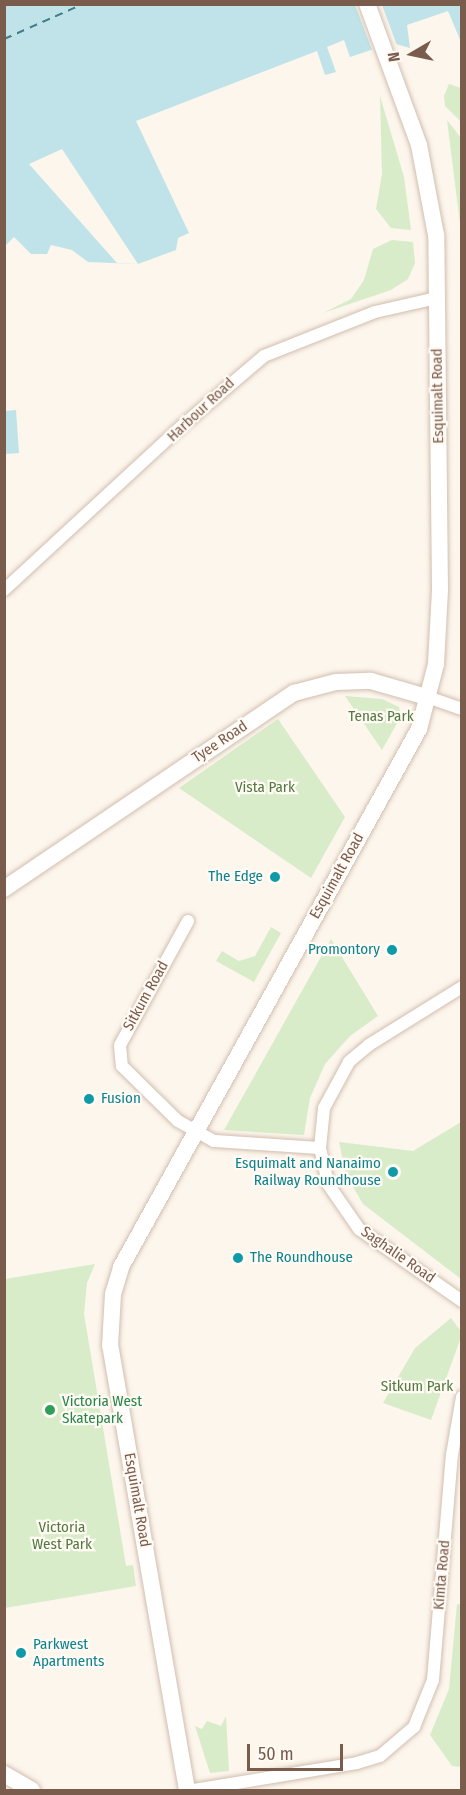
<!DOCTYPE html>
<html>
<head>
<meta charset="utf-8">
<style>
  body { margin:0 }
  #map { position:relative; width:466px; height:1795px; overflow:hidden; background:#fdf6ec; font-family:"Fira Sans Condensed",sans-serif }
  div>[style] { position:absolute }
  .green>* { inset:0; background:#d8ecc9 }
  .water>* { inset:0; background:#bfe3e8 }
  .pier>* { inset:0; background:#fdf6ec }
  .ferry>* { height:1.5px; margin-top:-0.75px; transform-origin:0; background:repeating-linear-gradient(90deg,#437c86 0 8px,transparent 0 14px) }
  .roads { filter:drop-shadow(0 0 2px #d1beb0) drop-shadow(0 0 2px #d1beb0) }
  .street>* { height:12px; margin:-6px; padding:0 6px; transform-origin:6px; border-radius:6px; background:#fff }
  .secondary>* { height:16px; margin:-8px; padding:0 8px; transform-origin:8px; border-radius:8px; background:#fff }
  .dots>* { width:16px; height:16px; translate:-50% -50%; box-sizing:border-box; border:3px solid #fffaf3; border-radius:50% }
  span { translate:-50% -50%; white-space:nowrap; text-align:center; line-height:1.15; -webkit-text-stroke:4.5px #fffaf3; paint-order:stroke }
  .street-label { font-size:15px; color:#7a5c4d }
  .park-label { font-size:15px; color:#537a41 }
  .culture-label { font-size:15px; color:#0d838f }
  .right { translate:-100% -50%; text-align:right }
  .left { translate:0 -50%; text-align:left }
  .leisure-label { font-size:15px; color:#27864d }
  .frame { position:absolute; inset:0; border:6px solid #7a5c4d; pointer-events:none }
  .north { position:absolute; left:382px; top:24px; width:60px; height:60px; -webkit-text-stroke:4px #fffaf3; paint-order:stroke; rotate:261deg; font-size:16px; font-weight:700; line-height:24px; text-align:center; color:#7a5c4d }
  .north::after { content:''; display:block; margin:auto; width:21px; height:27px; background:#7a5c4d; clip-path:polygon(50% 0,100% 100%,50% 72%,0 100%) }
  .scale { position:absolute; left:247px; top:1744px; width:96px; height:27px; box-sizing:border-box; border:3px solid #7a5c4d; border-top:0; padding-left:8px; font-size:18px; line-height:21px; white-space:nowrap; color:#7a5c4d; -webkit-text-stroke:4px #fffaf3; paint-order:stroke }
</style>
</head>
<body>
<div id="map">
  <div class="green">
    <div style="clip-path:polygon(449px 84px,461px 88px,461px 122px,445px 106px,444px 96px)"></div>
    <div style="clip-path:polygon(380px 96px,404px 177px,411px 230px,391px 228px,376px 209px,382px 174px)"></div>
    <div style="clip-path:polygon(447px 120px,461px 138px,461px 232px)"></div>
    <div style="clip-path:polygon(392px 240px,413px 242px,415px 263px,408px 279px,391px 290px,323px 313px,351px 299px,364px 280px,373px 249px)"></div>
    <div style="clip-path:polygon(345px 696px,382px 699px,399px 707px,401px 716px,382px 750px)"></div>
    <div style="clip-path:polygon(278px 719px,345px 817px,311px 878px,179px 788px)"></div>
    <div style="clip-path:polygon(271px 927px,281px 933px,254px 982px,216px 961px,222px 951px,239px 961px,255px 956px)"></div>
    <div style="clip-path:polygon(331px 939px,378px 1016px,350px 1036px,325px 1064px,310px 1098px,304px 1135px,224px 1130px)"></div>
    <div style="clip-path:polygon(461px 1122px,461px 1279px,363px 1204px,346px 1175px,339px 1142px,413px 1151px)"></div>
    <div style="clip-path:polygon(95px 1264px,87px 1283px,84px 1314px,126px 1566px,133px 1565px,136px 1586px,5px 1608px,5px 1279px)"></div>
    <div style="clip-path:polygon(451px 1318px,460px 1330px,460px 1340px,431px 1420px,383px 1403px,415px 1348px)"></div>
    <div style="clip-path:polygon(457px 1604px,462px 1605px,461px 1767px,452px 1766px,430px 1735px,449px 1689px)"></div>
    <div style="clip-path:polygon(226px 1716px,229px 1771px,210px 1773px,195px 1726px,202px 1729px,207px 1721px,221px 1726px)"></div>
  </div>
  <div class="water">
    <div style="clip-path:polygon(5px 5px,461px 5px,461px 42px,448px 11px,407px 25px,410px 48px,392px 43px,350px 57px,344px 40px,327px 47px,336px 72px,325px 75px,317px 51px,136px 121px,189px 233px,178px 238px,176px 250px,138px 264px,88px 262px,72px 250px,51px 245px,47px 254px,31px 254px,14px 237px,5px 246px)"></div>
    <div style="clip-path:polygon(16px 410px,19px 453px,5px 454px,5px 411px)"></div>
  </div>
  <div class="pier">
    <div style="clip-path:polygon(355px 5px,382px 5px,398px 48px,373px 52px)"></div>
    <div style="clip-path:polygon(62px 149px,138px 264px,117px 263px,29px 164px)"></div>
  </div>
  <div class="ferry">
    <div style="left:4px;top:39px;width:86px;rotate:-23.9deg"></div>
  </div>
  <div class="roads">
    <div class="street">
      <div style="left:4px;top:590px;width:243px;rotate:-42.7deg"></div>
      <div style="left:183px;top:425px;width:106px;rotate:-40.4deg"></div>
      <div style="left:264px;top:356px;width:119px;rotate:-21.6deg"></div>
      <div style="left:375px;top:312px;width:64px;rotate:-12.7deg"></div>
      <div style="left:430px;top:698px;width:34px;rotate:19deg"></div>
      <div style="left:188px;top:921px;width:141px;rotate:118.7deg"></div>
      <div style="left:120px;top:1045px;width:21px;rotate:85deg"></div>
      <div style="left:122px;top:1066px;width:78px;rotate:44.5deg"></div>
      <div style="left:178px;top:1121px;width:41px;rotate:29.1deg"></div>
      <div style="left:214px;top:1141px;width:106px;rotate:3.8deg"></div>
      <div style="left:462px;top:987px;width:110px;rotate:148.1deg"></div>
      <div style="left:369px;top:1045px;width:26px;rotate:140deg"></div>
      <div style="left:349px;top:1062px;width:52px;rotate:118.5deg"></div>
      <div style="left:324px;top:1108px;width:40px;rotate:95.7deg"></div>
      <div style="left:320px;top:1148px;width:37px;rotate:77deg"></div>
      <div style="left:328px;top:1184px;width:55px;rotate:55.4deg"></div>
      <div style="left:359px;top:1229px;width:126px;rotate:35deg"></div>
      <div style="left:194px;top:1790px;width:165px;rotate:-9.4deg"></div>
      <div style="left:357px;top:1763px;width:24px;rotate:-17deg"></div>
      <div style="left:380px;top:1756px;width:45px;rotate:-40.5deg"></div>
      <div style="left:414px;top:1727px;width:51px;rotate:-68deg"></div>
      <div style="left:433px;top:1680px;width:226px;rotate:-85.2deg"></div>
      <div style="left:452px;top:1455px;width:59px;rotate:-80.2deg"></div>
    </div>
    <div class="secondary">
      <div style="left:4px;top:889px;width:350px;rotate:-34.1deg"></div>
      <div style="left:294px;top:693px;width:43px;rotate:-14.7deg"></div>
      <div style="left:336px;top:682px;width:35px;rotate:-2deg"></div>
      <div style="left:371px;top:681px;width:61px;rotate:16.1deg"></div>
      <div style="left:4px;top:1774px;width:32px;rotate:30deg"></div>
      <div style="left:187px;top:1790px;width:451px;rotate:-99.8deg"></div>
      <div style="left:110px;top:1346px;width:52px;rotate:-86.7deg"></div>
      <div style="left:113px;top:1294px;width:28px;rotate:-73deg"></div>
      <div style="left:121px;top:1267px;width:615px;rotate:-61.02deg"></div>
      <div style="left:419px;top:729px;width:67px;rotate:-75.3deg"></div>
      <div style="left:436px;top:664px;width:74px;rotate:-86.9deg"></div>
      <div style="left:440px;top:590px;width:355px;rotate:-90.6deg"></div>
      <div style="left:436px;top:235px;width:92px;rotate:-100.7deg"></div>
      <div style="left:419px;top:145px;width:150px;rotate:-110.2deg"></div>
    </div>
  </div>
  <div class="dots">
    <div style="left:275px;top:877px;background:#0f9aa8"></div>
    <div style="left:392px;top:950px;background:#0f9aa8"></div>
    <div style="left:89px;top:1099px;background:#0f9aa8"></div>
    <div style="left:393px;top:1172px;background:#0f9aa8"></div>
    <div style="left:238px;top:1258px;background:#0f9aa8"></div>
    <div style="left:50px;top:1410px;background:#2e9e5b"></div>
    <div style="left:21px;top:1653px;background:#0f9aa8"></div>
  </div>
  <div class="street-label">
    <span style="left:438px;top:396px;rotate:-91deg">Esquimalt Road</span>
    <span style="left:201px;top:410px;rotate:-43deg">Harbour Road</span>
    <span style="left:220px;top:742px;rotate:-34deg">Tyee Road</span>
    <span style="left:337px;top:876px;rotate:-61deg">Esquimalt Road</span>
    <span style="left:146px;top:996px;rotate:-61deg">Sitkum Road</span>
    <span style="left:398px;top:1255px;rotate:35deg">Saghalie Road</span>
    <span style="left:137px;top:1500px;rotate:80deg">Esquimalt Road</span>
    <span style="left:442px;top:1575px;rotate:-85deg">Kimta Road</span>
  </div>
  <div class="park-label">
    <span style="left:381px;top:717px">Tenas Park</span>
    <span style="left:265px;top:788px">Vista Park</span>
    <span style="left:417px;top:1387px">Sitkum Park</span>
    <span style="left:62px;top:1536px">Victoria<br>West Park</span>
  </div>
  <div class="culture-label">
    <span class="right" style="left:263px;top:877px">The Edge</span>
    <span class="right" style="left:380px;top:950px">Promontory</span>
    <span class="left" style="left:101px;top:1099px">Fusion</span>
    <span class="right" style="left:381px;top:1172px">Esquimalt and Nanaimo<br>Railway Roundhouse</span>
    <span class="left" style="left:250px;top:1258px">The Roundhouse</span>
    <span class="left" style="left:33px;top:1653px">Parkwest<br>Apartments</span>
  </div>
  <div class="leisure-label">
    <span class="left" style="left:62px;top:1410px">Victoria West<br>Skatepark</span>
  </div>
  <div class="frame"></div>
  <div class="north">N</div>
  <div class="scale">50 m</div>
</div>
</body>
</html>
